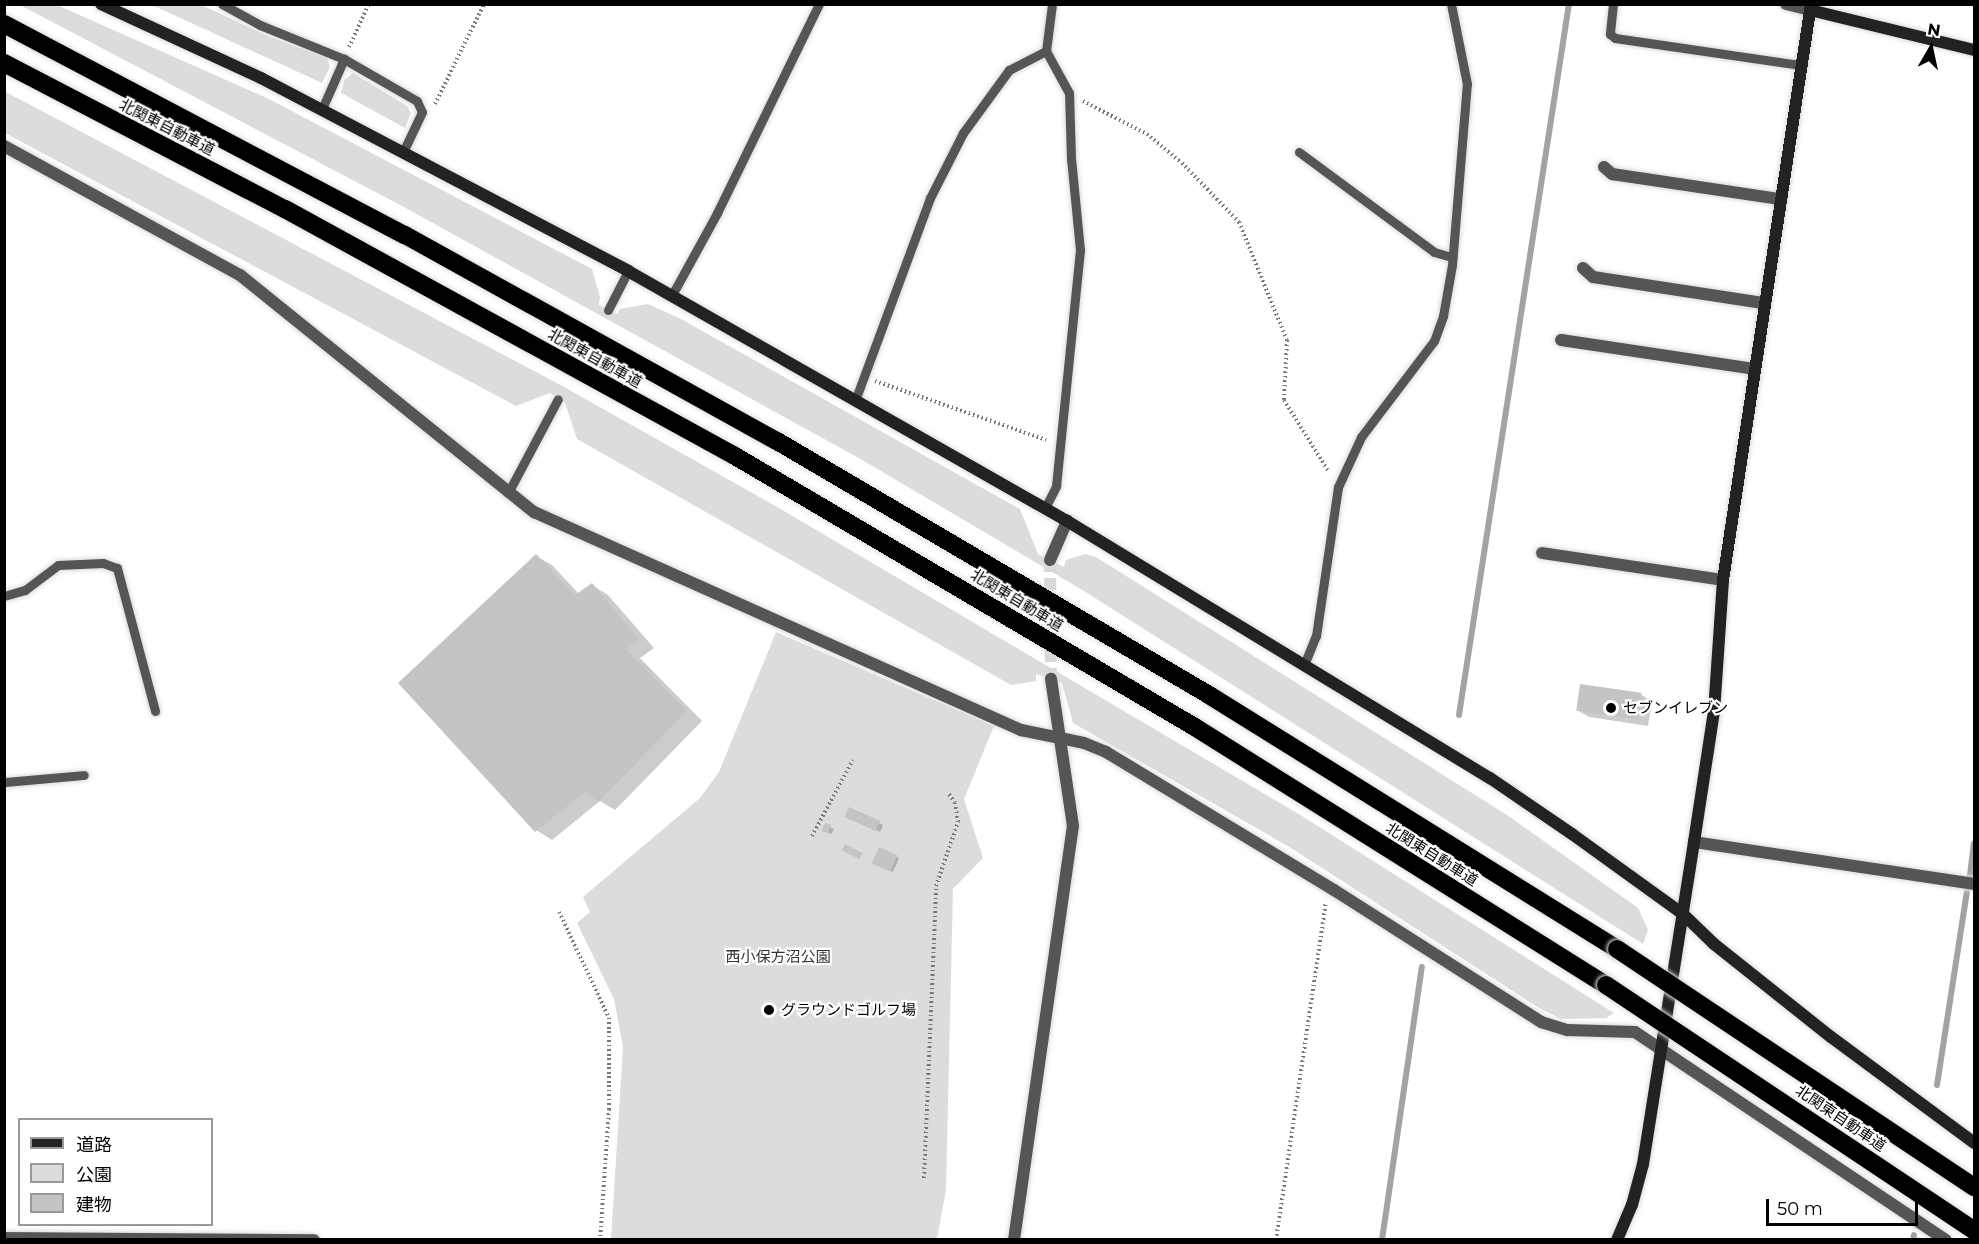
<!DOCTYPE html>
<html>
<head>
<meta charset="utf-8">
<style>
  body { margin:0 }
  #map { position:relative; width:1979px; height:1244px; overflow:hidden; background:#fff; font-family:Montserrat,"Noto Sans JP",sans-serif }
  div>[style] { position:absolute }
  .green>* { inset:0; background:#dcdcdc }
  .shadow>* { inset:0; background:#0003 }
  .stream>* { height:6px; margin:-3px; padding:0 3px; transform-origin:3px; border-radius:3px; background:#a3a3a3 }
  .building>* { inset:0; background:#c4c4c4; transform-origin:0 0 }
  .street-tunnel>* { height:12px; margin-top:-6px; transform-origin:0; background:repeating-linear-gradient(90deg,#d9d9d9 0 12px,transparent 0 18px) }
  .path>* { height:4px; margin-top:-2px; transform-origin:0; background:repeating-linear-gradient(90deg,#777 0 1.5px,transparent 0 4.5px) }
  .roads { filter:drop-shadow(0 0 2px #dbdbdb) drop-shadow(0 0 2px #dbdbdb) }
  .lane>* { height:9px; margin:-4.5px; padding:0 4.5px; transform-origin:4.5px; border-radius:4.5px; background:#555 }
  .street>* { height:12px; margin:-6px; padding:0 6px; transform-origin:6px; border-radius:6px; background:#555 }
  .secondary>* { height:12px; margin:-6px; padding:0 6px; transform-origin:6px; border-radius:6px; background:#222 }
  .highway>* { height:18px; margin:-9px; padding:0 9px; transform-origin:9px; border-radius:9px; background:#000 }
  .bridges { filter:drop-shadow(0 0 2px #dbdbdb) drop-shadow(0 0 2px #dbdbdb) }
  .highway-bridge>* { height:18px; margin:-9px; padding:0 9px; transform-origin:9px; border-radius:9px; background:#000 }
  .dots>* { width:16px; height:16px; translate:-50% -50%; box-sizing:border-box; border:3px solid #fff; border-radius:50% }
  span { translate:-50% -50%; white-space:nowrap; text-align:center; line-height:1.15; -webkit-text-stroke:4.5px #fff; paint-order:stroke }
  .street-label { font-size:15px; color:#000 }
  .poi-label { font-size:15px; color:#000 }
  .left { translate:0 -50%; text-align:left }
  .park-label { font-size:15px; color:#333 }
  .frame { position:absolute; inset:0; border:6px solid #000; pointer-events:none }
  .legend { position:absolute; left:18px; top:1118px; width:195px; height:108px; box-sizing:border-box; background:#fff; border:2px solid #999; margin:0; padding:8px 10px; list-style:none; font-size:18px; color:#000 }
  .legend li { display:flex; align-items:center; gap:12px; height:30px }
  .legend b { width:30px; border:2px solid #999 }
  .north { position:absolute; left:1901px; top:18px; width:60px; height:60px; -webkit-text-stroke:4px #fff; paint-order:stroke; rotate:9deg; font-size:16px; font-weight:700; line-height:24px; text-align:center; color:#000 }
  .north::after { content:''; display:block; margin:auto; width:21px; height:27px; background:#000; clip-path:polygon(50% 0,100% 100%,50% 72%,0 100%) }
  .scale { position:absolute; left:1766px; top:1199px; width:152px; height:27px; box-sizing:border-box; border:3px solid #000; border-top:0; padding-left:8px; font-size:18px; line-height:21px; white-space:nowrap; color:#000; -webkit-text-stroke:4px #fff; paint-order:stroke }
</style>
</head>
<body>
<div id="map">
  <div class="green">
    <div style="clip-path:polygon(20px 5px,57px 5px,269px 99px,592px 269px,600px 297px,599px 305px,617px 314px,620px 309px,648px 304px,681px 319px,1020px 509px,1038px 554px,1064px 567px,1066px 560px,1085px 554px,1096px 557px,1507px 815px,1638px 908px,1648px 930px,1643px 944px,1079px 588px,864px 461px,402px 206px)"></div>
    <div style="clip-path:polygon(152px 5px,202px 5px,265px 35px,327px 58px,330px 67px,322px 83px)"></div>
    <div style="clip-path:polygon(353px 73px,407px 106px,411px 113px,405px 128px,341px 93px,345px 79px)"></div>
    <div style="clip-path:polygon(4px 91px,557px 383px,779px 508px,1302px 816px,1614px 1013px,1606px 1018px,1561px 1019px,1539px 1008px,1291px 848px,1073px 723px,1062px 683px,1036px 674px,1036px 681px,1011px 685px,577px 439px,565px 403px,550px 393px,516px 406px,5px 133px)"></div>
    <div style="clip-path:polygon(776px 632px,994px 726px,964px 799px,983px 858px,953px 889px,946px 1190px,937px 1239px,611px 1239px,623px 1047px,614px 999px,577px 923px,590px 912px,583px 897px,700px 798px,719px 772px)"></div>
  </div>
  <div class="shadow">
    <div style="clip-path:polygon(536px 556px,552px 565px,579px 594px,592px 585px,608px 595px,654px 648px,640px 658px,702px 721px,615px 810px,600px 801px,552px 840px,536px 830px)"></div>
    <div style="clip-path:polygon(1640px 694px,1652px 701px,1648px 726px,1589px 717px,1577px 710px)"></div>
    <div style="clip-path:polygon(850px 809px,883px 825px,880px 832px,849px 818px)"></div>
    <div style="clip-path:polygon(825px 825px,834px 829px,831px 834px,823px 830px)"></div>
    <div style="clip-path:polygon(896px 857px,899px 858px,893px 872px,877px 865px)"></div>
  </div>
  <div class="stream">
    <div style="left:1459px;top:715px;width:719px;rotate:-81.21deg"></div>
    <div style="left:1970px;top:875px;width:32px;rotate:-83deg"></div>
    <div style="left:1937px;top:1085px;width:195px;rotate:-81.2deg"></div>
    <div style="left:1382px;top:1240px;width:276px;rotate:-81.7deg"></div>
    <div style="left:1913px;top:1240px;width:5px;rotate:-79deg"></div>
  </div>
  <div class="building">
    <div style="clip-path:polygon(536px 554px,575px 595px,592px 583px,639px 639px,625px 648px,687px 711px,598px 802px,586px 791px,535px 832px,398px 683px)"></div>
    <div style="left:1580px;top:684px;width:62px;height:27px;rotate:8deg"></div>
    <div style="left:849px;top:807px;width:34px;height:11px;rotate:24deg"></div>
    <div style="clip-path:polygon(825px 823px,831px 825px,828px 833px,821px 831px)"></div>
    <div style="left:845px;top:844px;width:20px;height:7px;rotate:27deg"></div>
    <div style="left:879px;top:847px;width:20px;height:18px;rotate:24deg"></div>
  </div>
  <div class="street-tunnel">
    <div style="left:1050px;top:560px;width:119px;rotate:89.5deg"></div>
  </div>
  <div class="path">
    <div style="left:349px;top:47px;width:47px;rotate:-65.1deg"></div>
    <div style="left:1083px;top:101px;width:72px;rotate:27.3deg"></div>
    <div style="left:1147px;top:134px;width:45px;rotate:39.6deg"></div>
    <div style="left:1182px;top:163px;width:82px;rotate:46deg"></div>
    <div style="left:1239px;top:222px;width:127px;rotate:67.9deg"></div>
    <div style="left:1287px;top:340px;width:60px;rotate:92.9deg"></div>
    <div style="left:1284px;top:400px;width:85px;rotate:58deg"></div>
    <div style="left:435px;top:104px;width:111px;rotate:-63.9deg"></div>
    <div style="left:875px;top:381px;width:181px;rotate:19deg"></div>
    <div style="left:812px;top:836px;width:86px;rotate:-61.7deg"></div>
    <div style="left:559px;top:912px;width:117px;rotate:64.7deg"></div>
    <div style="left:609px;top:1018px;width:91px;rotate:90deg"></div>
    <div style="left:609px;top:1109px;width:131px;rotate:93.9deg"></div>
    <div style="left:924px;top:1178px;width:292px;rotate:-87.6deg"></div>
    <div style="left:936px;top:886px;width:68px;rotate:-71deg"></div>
    <div style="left:958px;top:822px;width:19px;rotate:-99deg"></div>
    <div style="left:955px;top:803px;width:11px;rotate:-124deg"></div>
    <div style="left:1276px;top:1240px;width:341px;rotate:-81.6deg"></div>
  </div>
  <div class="roads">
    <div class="lane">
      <div style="left:222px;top:4px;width:43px;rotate:28.9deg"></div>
      <div style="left:260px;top:25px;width:91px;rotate:22deg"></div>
      <div style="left:344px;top:59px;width:84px;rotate:29.9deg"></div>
      <div style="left:417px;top:101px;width:12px;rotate:66deg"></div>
      <div style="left:422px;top:112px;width:44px;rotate:115.4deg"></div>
      <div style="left:1613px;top:4px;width:30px;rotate:96deg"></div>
      <div style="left:1610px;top:34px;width:6px;rotate:39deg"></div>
      <div style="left:1615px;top:38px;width:188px;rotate:8.3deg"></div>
      <div style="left:322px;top:109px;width:55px;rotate:-66.3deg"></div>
      <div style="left:1299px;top:152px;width:168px;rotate:36.5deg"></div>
      <div style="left:1434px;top:252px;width:19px;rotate:16deg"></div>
      <div style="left:672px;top:295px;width:94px;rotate:-61.2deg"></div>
      <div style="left:717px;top:213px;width:233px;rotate:-64deg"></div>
      <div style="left:608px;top:310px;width:44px;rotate:-62.9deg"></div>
      <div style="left:856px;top:398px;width:213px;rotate:-69.7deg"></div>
      <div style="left:930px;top:198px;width:73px;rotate:-63.1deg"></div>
      <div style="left:963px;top:133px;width:78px;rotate:-53.9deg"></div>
      <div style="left:1009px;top:70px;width:42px;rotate:-27.2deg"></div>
      <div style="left:508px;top:493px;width:106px;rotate:-62deg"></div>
      <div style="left:1045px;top:508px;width:25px;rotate:-63deg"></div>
      <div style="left:1056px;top:486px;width:237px;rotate:-84.2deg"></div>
      <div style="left:1080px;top:250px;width:91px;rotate:-95.6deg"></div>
      <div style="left:1071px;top:159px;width:66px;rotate:-91.7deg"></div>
      <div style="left:1069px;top:93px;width:48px;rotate:-118.7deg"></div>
      <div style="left:1046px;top:51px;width:47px;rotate:-82.7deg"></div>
      <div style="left:4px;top:596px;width:22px;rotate:-16deg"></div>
      <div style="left:25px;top:590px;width:41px;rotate:-37.1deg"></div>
      <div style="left:58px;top:565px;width:45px;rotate:-2.5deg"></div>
      <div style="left:103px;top:563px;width:15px;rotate:20deg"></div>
      <div style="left:117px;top:568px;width:148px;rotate:75.1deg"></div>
      <div style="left:1304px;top:665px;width:31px;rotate:-68deg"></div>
      <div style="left:1316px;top:636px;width:151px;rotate:-81.6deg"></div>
      <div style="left:1338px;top:487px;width:55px;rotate:-65.3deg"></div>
      <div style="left:1361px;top:437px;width:121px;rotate:-52.8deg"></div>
      <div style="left:1434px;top:341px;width:27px;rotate:-70deg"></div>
      <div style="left:1443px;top:316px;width:52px;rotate:-80deg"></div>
      <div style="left:1452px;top:265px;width:182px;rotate:-85.3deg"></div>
      <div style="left:1467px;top:84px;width:82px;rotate:-101.3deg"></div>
      <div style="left:4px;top:782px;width:80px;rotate:-5deg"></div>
    </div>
    <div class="street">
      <div style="left:1786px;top:4px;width:25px;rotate:14deg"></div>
      <div style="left:4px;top:146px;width:269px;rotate:28.7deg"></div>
      <div style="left:240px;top:275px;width:378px;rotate:38.9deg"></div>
      <div style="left:534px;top:512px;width:534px;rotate:24.12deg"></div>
      <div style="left:1021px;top:730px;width:64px;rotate:11.7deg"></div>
      <div style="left:1084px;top:743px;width:24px;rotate:22deg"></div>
      <div style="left:1106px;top:752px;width:267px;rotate:31.2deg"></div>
      <div style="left:1334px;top:890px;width:246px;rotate:32.5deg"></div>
      <div style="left:1541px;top:1022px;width:28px;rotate:17deg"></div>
      <div style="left:1568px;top:1030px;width:67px;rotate:1.7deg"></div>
      <div style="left:1635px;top:1032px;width:374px;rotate:33.8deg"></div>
      <div style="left:1604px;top:167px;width:11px;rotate:41deg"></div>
      <div style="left:1612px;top:174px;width:170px;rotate:8.5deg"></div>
      <div style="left:1583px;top:268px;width:13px;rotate:42deg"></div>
      <div style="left:1593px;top:277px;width:172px;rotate:8.7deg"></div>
      <div style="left:1561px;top:340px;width:195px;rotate:8.5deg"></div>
      <div style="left:1542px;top:553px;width:183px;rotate:8.5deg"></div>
      <div style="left:1050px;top:560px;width:43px;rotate:-66.4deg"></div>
      <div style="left:1694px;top:842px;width:283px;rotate:8.5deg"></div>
      <div style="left:4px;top:1238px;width:310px;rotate:0.4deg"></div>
      <div style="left:1014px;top:1240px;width:418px;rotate:-81.9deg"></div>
      <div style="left:1073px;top:826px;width:149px;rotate:-98.5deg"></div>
    </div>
    <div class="secondary">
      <div style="left:101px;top:4px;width:176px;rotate:24.8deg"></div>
      <div style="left:261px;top:78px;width:415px;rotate:27.7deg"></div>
      <div style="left:628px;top:271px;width:505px;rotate:29.66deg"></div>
      <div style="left:1067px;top:521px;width:495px;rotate:31.3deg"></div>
      <div style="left:1490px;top:778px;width:99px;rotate:34.3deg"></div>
      <div style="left:1572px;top:834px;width:137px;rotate:35.8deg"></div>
      <div style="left:1683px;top:914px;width:43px;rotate:44.1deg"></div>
      <div style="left:1714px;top:944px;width:149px;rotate:38.5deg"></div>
      <div style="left:1831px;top:1037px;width:178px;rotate:36.5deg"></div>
      <div style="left:1810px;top:10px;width:169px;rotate:13.7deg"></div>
      <div style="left:1617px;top:1240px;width:38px;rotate:-67deg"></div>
      <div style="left:1632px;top:1205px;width:42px;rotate:-75deg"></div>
      <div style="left:1643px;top:1164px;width:326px;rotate:-81deg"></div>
      <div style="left:1694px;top:842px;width:132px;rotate:-81.3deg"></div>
      <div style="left:1714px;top:712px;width:132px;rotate:-86.1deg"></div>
      <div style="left:1723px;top:580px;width:583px;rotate:-81.31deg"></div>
    </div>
    <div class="highway">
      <div style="left:4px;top:24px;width:453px;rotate:27.8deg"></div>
      <div style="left:405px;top:235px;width:425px;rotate:29deg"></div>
      <div style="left:777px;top:441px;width:501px;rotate:30.45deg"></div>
      <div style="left:1209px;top:695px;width:481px;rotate:31.9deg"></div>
      <div style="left:4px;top:63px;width:317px;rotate:27.5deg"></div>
      <div style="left:285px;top:209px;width:513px;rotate:28.76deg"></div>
      <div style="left:735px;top:456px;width:532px;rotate:30.52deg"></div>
      <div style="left:1193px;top:726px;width:487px;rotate:32.1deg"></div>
    </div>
  </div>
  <div class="bridges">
    <div class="highway-bridge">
      <div style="left:1617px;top:949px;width:429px;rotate:33.7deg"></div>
      <div style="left:1606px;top:985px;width:442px;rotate:33.7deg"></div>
    </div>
  </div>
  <div class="dots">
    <div style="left:1611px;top:708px;background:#000"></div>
    <div style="left:769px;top:1010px;background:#000"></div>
  </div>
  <div class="street-label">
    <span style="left:167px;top:127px;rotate:27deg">北関東自動車道</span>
    <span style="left:595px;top:358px;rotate:29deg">北関東自動車道</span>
    <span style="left:1017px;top:600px;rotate:31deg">北関東自動車道</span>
    <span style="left:1432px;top:854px;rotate:32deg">北関東自動車道</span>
    <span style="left:1841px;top:1118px;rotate:34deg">北関東自動車道</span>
  </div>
  <div class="poi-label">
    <span class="left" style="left:1623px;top:708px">セブンイレブン</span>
    <span class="left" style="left:781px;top:1010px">グラウンドゴルフ場</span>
  </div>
  <div class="park-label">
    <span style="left:778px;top:957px">西小保方沼公園</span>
  </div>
  <div class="frame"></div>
  <ul class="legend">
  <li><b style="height:8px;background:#222"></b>道路</li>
  <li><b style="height:16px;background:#dcdcdc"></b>公園</li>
  <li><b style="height:16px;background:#c4c4c4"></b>建物</li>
  </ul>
  <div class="north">N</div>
  <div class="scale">50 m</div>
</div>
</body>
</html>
